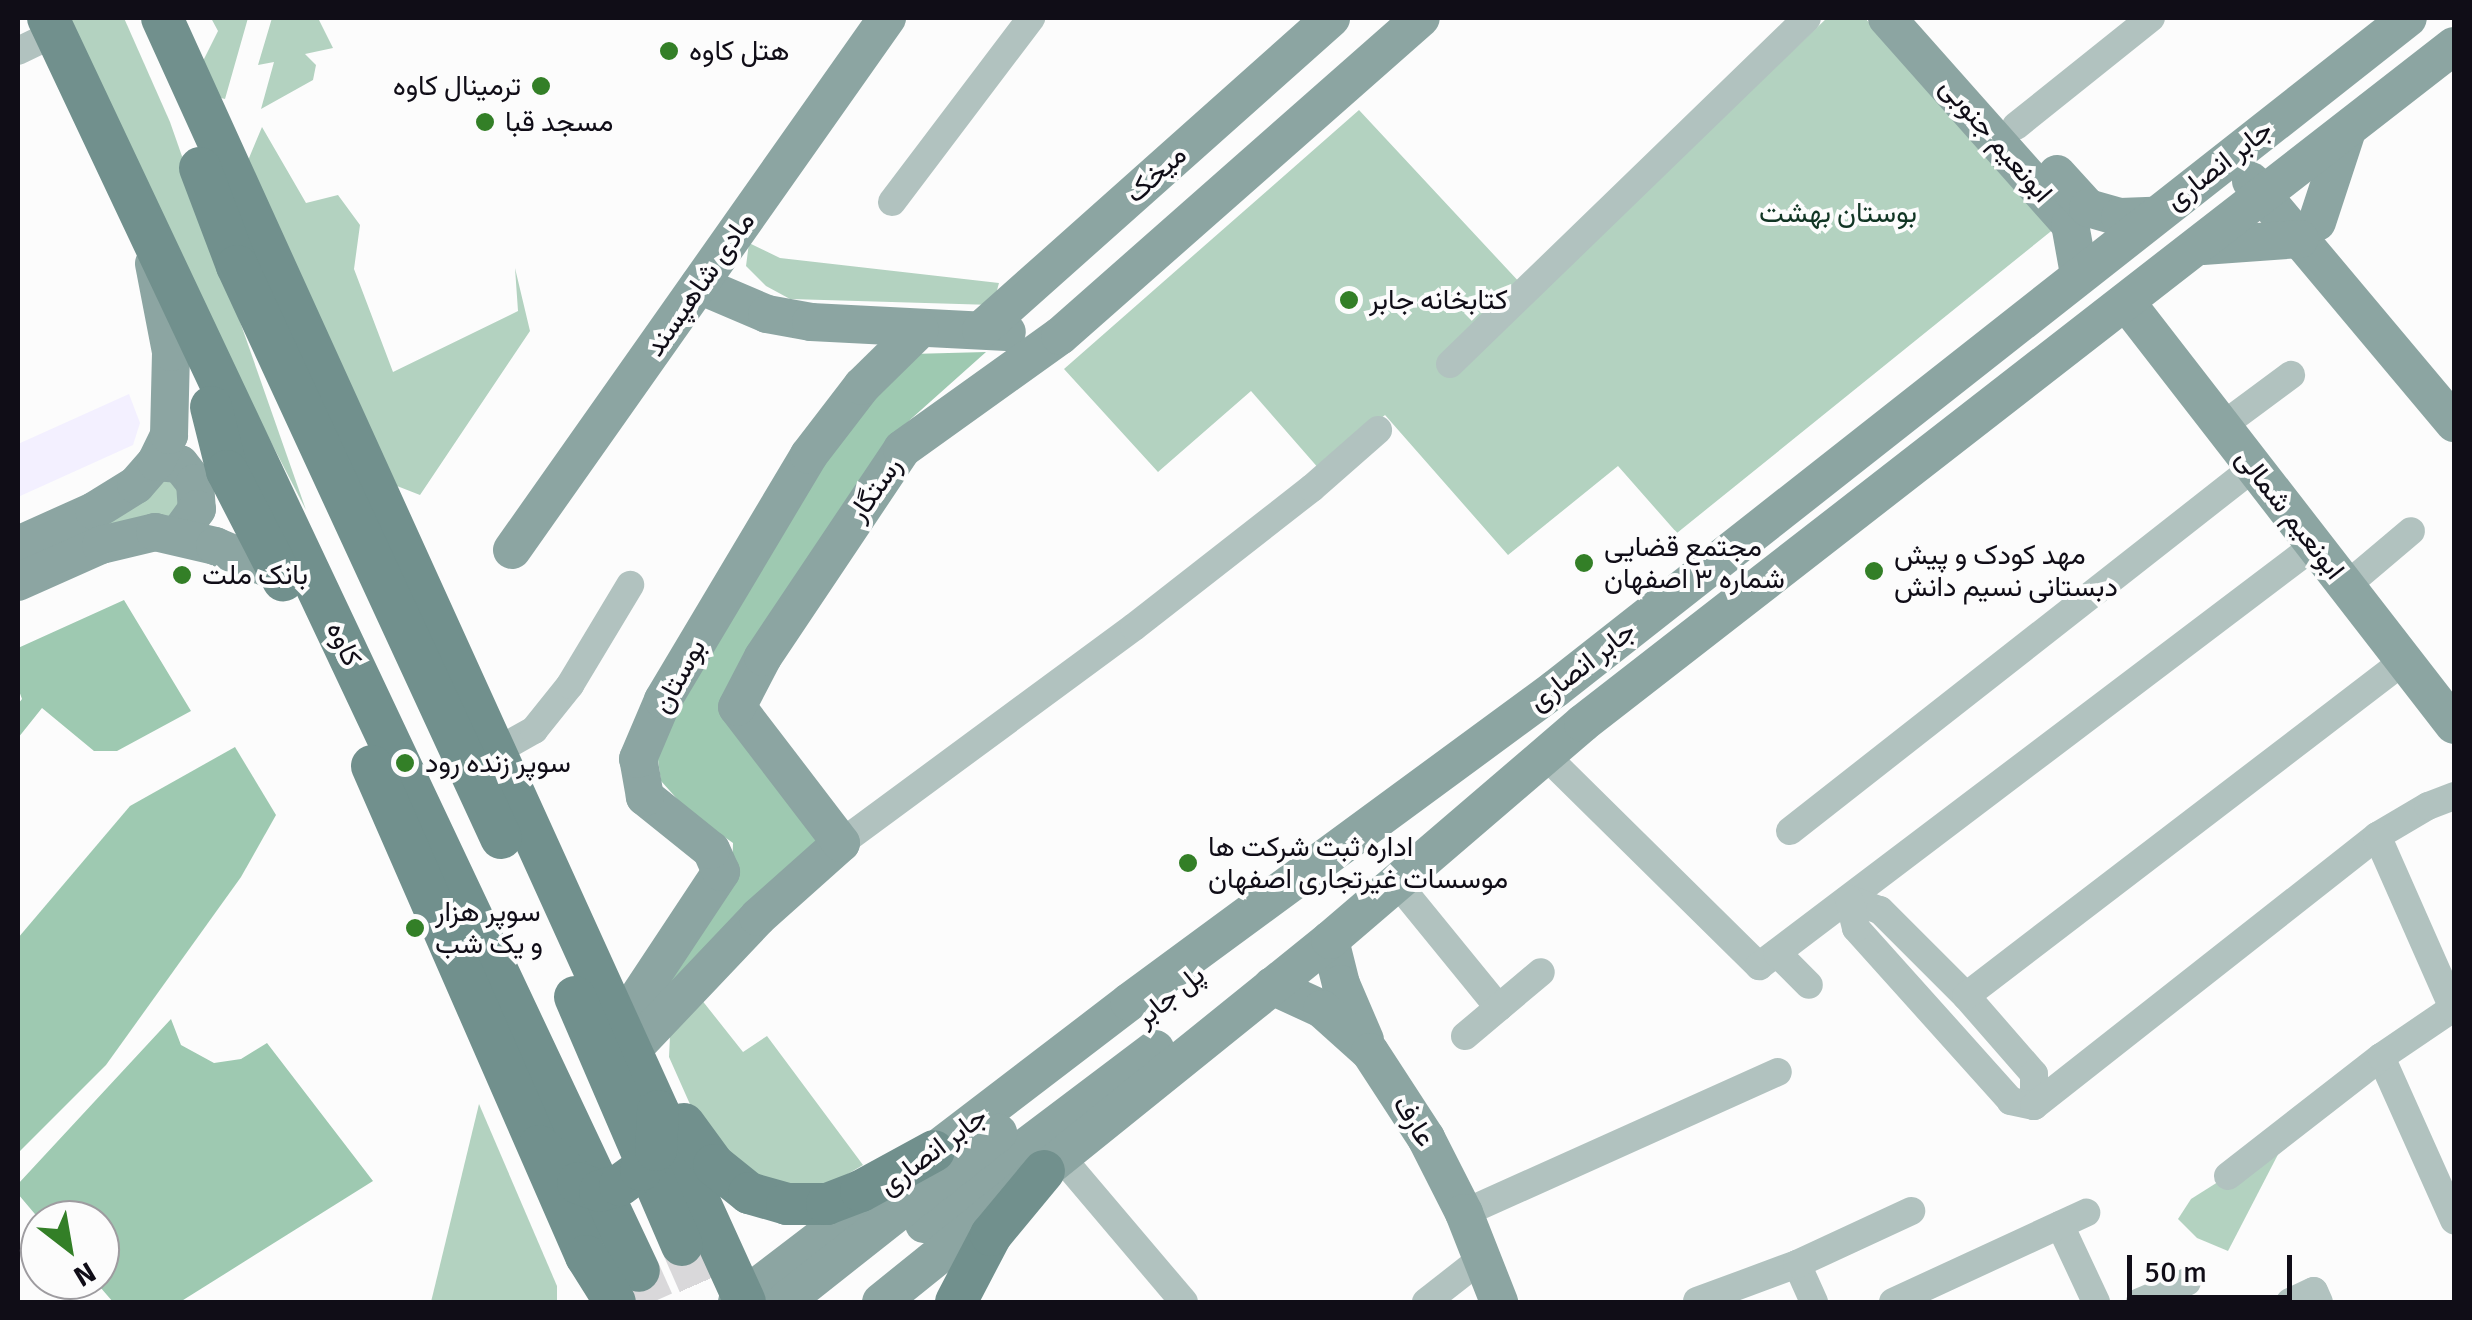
<!DOCTYPE html>
<html>
<head>
<meta charset="utf-8">
<style>
  body { margin:0 }
  #map { position:relative; width:2472px; height:1320px; overflow:hidden; background:#fcfcfc; font-family:Signika,Vazirmatn,sans-serif }
  div>[style] { position:absolute }
  .built>* { inset:0; background:#f3f0ff }
  .green>* { inset:0; background:#b3d2c0 }
  .forest>* { inset:0; background:#9ec9b1 }
  .primary-tunnel>* { height:42px; margin-top:-21px; transform-origin:0; background:repeating-linear-gradient(90deg,#d9d8da 0 42px,transparent 0 63px) }
  .street>* { height:28px; margin:-14px; padding:0 14px; transform-origin:14px; border-radius:14px; background:#b1c2bf }
  .secondary>* { height:38px; margin:-19px; padding:0 19px; transform-origin:19px; border-radius:19px; background:#8ca5a2 }
  .primary>* { height:42px; margin:-21px; padding:0 21px; transform-origin:21px; border-radius:21px; background:#71908d }
  .primary-bridge>* { height:42px; margin:-21px; padding:0 21px; transform-origin:21px; border-radius:21px; background:#71908d }
  .dots>* { width:28px; height:28px; translate:-50% -50%; box-sizing:border-box; border:5px solid #fcfcfc; border-radius:50% }
  span { translate:-50% -50%; white-space:nowrap; text-align:center; line-height:1.15; -webkit-text-stroke:8px #fcfcfc; paint-order:stroke }
  .poi-label { font-size:28px; color:#100d17 }
  .left { translate:0 -50%; text-align:left }
  .right { translate:-100% -50%; text-align:right }
  .street-label { font-size:28px; color:#100d17 }
  .park-label { font-size:28px; color:#113524 }
  .frame { position:absolute; inset:0; border:20px solid #100d17; pointer-events:none }
  .north { position:absolute; left:20px; top:1200px; width:100px; height:100px; box-sizing:border-box; background:#fcfcfc; border:2px solid #9e9ca0; border-radius:50%; rotate:149deg; font-size:28px; font-weight:700; line-height:40px; text-align:center; color:#100d17 }
  .north::after { content:''; display:block; margin:auto; width:35px; height:45px; background:#337f27; clip-path:polygon(50% 0,100% 100%,50% 72%,0 100%) }
  .scale { position:absolute; left:2127px; top:1255px; width:165px; height:45px; box-sizing:border-box; border:5px solid #100d17; border-top:0; padding-left:12px; font-size:30px; line-height:35px; white-space:nowrap; color:#100d17; -webkit-text-stroke:8px #fcfcfc; paint-order:stroke }
</style>
</head>
<body>
<div id="map">
  <div class="built">
    <div style="clip-path:polygon(129px 394px,140px 423px,133px 445px,18px 497px,18px 444px)"></div>
  </div>
  <div class="green">
    <div style="clip-path:polygon(66px 18px,124px 18px,170px 122px,306px 510px,223px 349px)"></div>
    <div style="clip-path:polygon(211px 18px,248px 18px,225px 99px,213px 96px,201px 65px,218px 31px)"></div>
    <div style="clip-path:polygon(272px 18px,318px 18px,333px 48px,305px 54px,316px 65px,313px 80px,261px 109px,274px 62px,258px 65px)"></div>
    <div style="clip-path:polygon(1827px 18px,1865px 18px,2055px 228px,1677px 533px,1618px 466px,1508px 555px,1385px 415px,1320px 470px,1251px 391px,1158px 472px,1064px 369px,1359px 110px,1522px 285px,1457px 370px)"></div>
    <div style="clip-path:polygon(262px 127px,306px 203px,338px 195px,360px 225px,354px 269px,393px 372px,518px 311px,515px 268px,530px 331px,420px 495px,397px 486px,244px 170px)"></div>
    <div style="clip-path:polygon(749px 243px,780px 258px,999px 283px,993px 305px,790px 299px,766px 286px,746px 266px)"></div>
    <div style="clip-path:polygon(160px 474px,182px 490px,178px 517px,18px 556px)"></div>
    <div style="clip-path:polygon(701px 999px,743px 1052px,767px 1036px,863px 1165px,821px 1190px,791px 1192px,728px 1161px,693px 1111px,669px 1057px,670px 1036px)"></div>
    <div style="clip-path:polygon(479px 1104px,557px 1286px,557px 1302px,431px 1302px)"></div>
    <div style="clip-path:polygon(2286px 1139px,2228px 1251px,2197px 1238px,2178px 1219px,2191px 1199px)"></div>
  </div>
  <div class="forest">
    <div style="clip-path:polygon(986px 352px,893px 435px,725px 704px,820px 841px,656px 1002px,732px 876px,733px 843px,688px 811px,661px 781px,657px 753px,663px 728px,834px 449px,911px 354px)"></div>
    <div style="clip-path:polygon(124px 600px,191px 711px,117px 751px,94px 751px,42px 708px,18px 738px,18px 704px,22px 699px,18px 688px,18px 648px)"></div>
    <div style="clip-path:polygon(235px 747px,276px 815px,241px 877px,106px 1065px,18px 1153px,18px 938px,130px 806px)"></div>
    <div style="clip-path:polygon(171px 1019px,181px 1045px,214px 1063px,241px 1059px,267px 1043px,373px 1181px,180px 1302px,113px 1302px,94px 1280px,100px 1280px,100px 1220px,40px 1220px,18px 1194px,18px 1184px)"></div>
  </div>
  <div class="primary-tunnel">
    <div style="left:682px;top:1245px;width:62px;rotate:66.3deg"></div>
    <div style="left:639px;top:1271px;width:34px;rotate:66deg"></div>
  </div>
  <div class="street">
    <div style="left:18px;top:51px;width:41px;rotate:-25.9deg"></div>
    <div style="left:2016px;top:126px;width:173px;rotate:-38.7deg"></div>
    <div style="left:892px;top:202px;width:231px;rotate:-52.9deg"></div>
    <div style="left:1450px;top:364px;width:497px;rotate:-44.1deg"></div>
    <div style="left:2222px;top:426px;width:86px;rotate:-36.5deg"></div>
    <div style="left:2346px;top:586px;width:85px;rotate:-40.2deg"></div>
    <div style="left:495px;top:752px;width:45px;rotate:-29.4deg"></div>
    <div style="left:534px;top:730px;width:58px;rotate:-51.3deg"></div>
    <div style="left:570px;top:685px;width:117px;rotate:-59deg"></div>
    <div style="left:1545px;top:755px;width:301px;rotate:44.6deg"></div>
    <div style="left:1759px;top:966px;width:697px;rotate:-37.13deg"></div>
    <div style="left:1790px;top:831px;width:590px;rotate:-38.11deg"></div>
    <div style="left:841px;top:843px;width:364px;rotate:-36.4deg"></div>
    <div style="left:1134px;top:627px;width:226px;rotate:-38deg"></div>
    <div style="left:1312px;top:488px;width:88px;rotate:-41.3deg"></div>
    <div style="left:1397px;top:883px;width:161px;rotate:50.8deg"></div>
    <div style="left:1849px;top:899px;width:33px;rotate:20deg"></div>
    <div style="left:1880px;top:910px;width:122px;rotate:45deg"></div>
    <div style="left:1966px;top:996px;width:103px;rotate:48.9deg"></div>
    <div style="left:2034px;top:1074px;width:32px;rotate:90deg"></div>
    <div style="left:2034px;top:1106px;width:24px;rotate:-168deg"></div>
    <div style="left:2011px;top:1101px;width:232px;rotate:-131.9deg"></div>
    <div style="left:1856px;top:928px;width:30px;rotate:-104deg"></div>
    <div style="left:1777px;top:953px;width:45px;rotate:45deg"></div>
    <div style="left:1966px;top:996px;width:553px;rotate:-37.43deg"></div>
    <div style="left:1465px;top:1036px;width:99px;rotate:-40.1deg"></div>
    <div style="left:2381px;top:1057px;width:179px;rotate:65.9deg"></div>
    <div style="left:2034px;top:1106px;width:437px;rotate:-38.2deg"></div>
    <div style="left:2377px;top:836px;width:59px;rotate:-30.5deg"></div>
    <div style="left:2428px;top:806px;width:28px;rotate:-21deg"></div>
    <div style="left:1061px;top:1157px;width:190px;rotate:49.7deg"></div>
    <div style="left:2228px;top:1176px;width:194px;rotate:-37.9deg"></div>
    <div style="left:2381px;top:1057px;width:87px;rotate:-34.2deg"></div>
    <div style="left:2453px;top:1008px;width:188px;rotate:-113.8deg"></div>
    <div style="left:1464px;top:1213px;width:344px;rotate:-24.2deg"></div>
    <div style="left:2060px;top:1225px;width:85px;rotate:64.9deg"></div>
    <div style="left:1797px;top:1264px;width:42px;rotate:65.9deg"></div>
    <div style="left:1697px;top:1301px;width:107px;rotate:-20.3deg"></div>
    <div style="left:1797px;top:1264px;width:126px;rotate:-24.9deg"></div>
    <div style="left:1426px;top:1302px;width:70px;rotate:-38deg"></div>
    <div style="left:1893px;top:1302px;width:213px;rotate:-24.8deg"></div>
    <div style="left:2140px;top:1302px;width:51px;rotate:-23.1deg"></div>
    <div style="left:2290px;top:1302px;width:26px;rotate:-25deg"></div>
    <div style="left:2314px;top:1291px;width:12px;rotate:66deg"></div>
  </div>
  <div class="secondary">
    <div style="left:1887px;top:18px;width:276px;rotate:48.4deg"></div>
    <div style="left:2070px;top:224px;width:51px;rotate:79.8deg"></div>
    <div style="left:2057px;top:174px;width:46px;rotate:47.6deg"></div>
    <div style="left:2088px;top:208px;width:33px;rotate:16deg"></div>
    <div style="left:2120px;top:217px;width:33px;rotate:-2deg"></div>
    <div style="left:2251px;top:181px;width:316px;rotate:50deg"></div>
    <div style="left:2317px;top:222px;width:93px;rotate:-71.8deg"></div>
    <div style="left:2203px;top:246px;width:97px;rotate:-4.1deg"></div>
    <div style="left:699px;top:285px;width:74px;rotate:23.1deg"></div>
    <div style="left:767px;top:314px;width:45px;rotate:10.3deg"></div>
    <div style="left:811px;top:322px;width:196px;rotate:2.9deg"></div>
    <div style="left:2126px;top:302px;width:535px;rotate:52.21deg"></div>
    <div style="left:981px;top:330px;width:469px;rotate:-41.7deg"></div>
    <div style="left:156px;top:462px;width:24px;rotate:5deg"></div>
    <div style="left:180px;top:464px;width:24px;rotate:52deg"></div>
    <div style="left:195px;top:483px;width:26px;rotate:86deg"></div>
    <div style="left:197px;top:509px;width:32px;rotate:126deg"></div>
    <div style="left:18px;top:545px;width:83px;rotate:-24.1deg"></div>
    <div style="left:94px;top:511px;width:49px;rotate:-31.8deg"></div>
    <div style="left:136px;top:485px;width:30px;rotate:-49deg"></div>
    <div style="left:156px;top:462px;width:30px;rotate:-64deg"></div>
    <div style="left:169px;top:435px;width:83px;rotate:-88.6deg"></div>
    <div style="left:171px;top:352px;width:90px;rotate:-100.9deg"></div>
    <div style="left:512px;top:550px;width:651px;rotate:-54.82deg"></div>
    <div style="left:18px;top:582px;width:91px;rotate:-24deg"></div>
    <div style="left:101px;top:545px;width:56px;rotate:-13.5deg"></div>
    <div style="left:155px;top:532px;width:62px;rotate:13.1deg"></div>
    <div style="left:215px;top:546px;width:69px;rotate:22.9deg"></div>
    <div style="left:1330px;top:940px;width:45px;rotate:76deg"></div>
    <div style="left:1341px;top:984px;width:61px;rotate:66.8deg"></div>
    <div style="left:1272px;top:986px;width:55px;rotate:24.7deg"></div>
    <div style="left:1322px;top:1009px;width:64px;rotate:41.9deg"></div>
    <div style="left:1370px;top:1052px;width:103px;rotate:56.9deg"></div>
    <div style="left:1426px;top:1138px;width:84px;rotate:63.1deg"></div>
    <div style="left:1464px;top:1213px;width:96px;rotate:68.5deg"></div>
    <div style="left:619px;top:1026px;width:185px;rotate:-56.5deg"></div>
    <div style="left:721px;top:872px;width:24px;rotate:-114deg"></div>
    <div style="left:711px;top:850px;width:85px;rotate:-141.2deg"></div>
    <div style="left:645px;top:797px;width:39px;rotate:-100deg"></div>
    <div style="left:638px;top:759px;width:64px;rotate:-67deg"></div>
    <div style="left:663px;top:700px;width:285px;rotate:-59.2deg"></div>
    <div style="left:809px;top:455px;width:87px;rotate:-52.5deg"></div>
    <div style="left:862px;top:386px;width:81px;rotate:-44.5deg"></div>
    <div style="left:632px;top:1050px;width:183px;rotate:-46.5deg"></div>
    <div style="left:758px;top:917px;width:111px;rotate:-41.7deg"></div>
    <div style="left:841px;top:843px;width:171px;rotate:-127.4deg"></div>
    <div style="left:737px;top:707px;width:56px;rotate:-62.5deg"></div>
    <div style="left:763px;top:657px;width:250px;rotate:-56.2deg"></div>
    <div style="left:902px;top:449px;width:194px;rotate:-35.6deg"></div>
    <div style="left:1060px;top:336px;width:481px;rotate:-41.4deg"></div>
    <div style="left:924px;top:1224px;width:290px;rotate:-37.1deg"></div>
    <div style="left:737px;top:1302px;width:494px;rotate:-37.4deg"></div>
    <div style="left:1129px;top:1002px;width:529px;rotate:-36.31deg"></div>
    <div style="left:1555px;top:689px;width:1085px;rotate:-38.19deg"></div>
    <div style="left:784px;top:1302px;width:273px;rotate:-38.3deg"></div>
    <div style="left:881px;top:1302px;width:577px;rotate:-38.88deg"></div>
    <div style="left:1330px;top:940px;width:333px;rotate:-40.6deg"></div>
    <div style="left:1583px;top:723px;width:1103px;rotate:-37.86deg"></div>
  </div>
  <div class="primary">
    <div style="left:48px;top:18px;width:1385px;rotate:64.75deg"></div>
    <div style="left:162px;top:18px;width:1410px;rotate:65.58deg"></div>
    <div style="left:200px;top:168px;width:105px;rotate:69.3deg"></div>
    <div style="left:237px;top:266px;width:630px;rotate:65.22deg"></div>
    <div style="left:211px;top:407px;width:66px;rotate:76deg"></div>
    <div style="left:227px;top:471px;width:123px;rotate:62.8deg"></div>
    <div style="left:372px;top:766px;width:535px;rotate:66.41deg"></div>
    <div style="left:586px;top:1256px;width:54px;rotate:57.8deg"></div>
    <div style="left:575px;top:997px;width:270px;rotate:66.7deg"></div>
    <div style="left:684px;top:1124px;width:51px;rotate:53.8deg"></div>
    <div style="left:714px;top:1165px;width:45px;rotate:38.7deg"></div>
    <div style="left:749px;top:1193px;width:40px;rotate:16deg"></div>
    <div style="left:787px;top:1204px;width:40px"></div>
    <div style="left:827px;top:1204px;width:36px;rotate:-21deg"></div>
    <div style="left:861px;top:1191px;width:83px;rotate:-28.7deg"></div>
    <div style="left:956px;top:1302px;width:76px;rotate:-62.4deg"></div>
    <div style="left:991px;top:1235px;width:83px;rotate:-50.4deg"></div>
  </div>
  <div class="primary-bridge">
    <div style="left:539px;top:1146px;width:54px;rotate:43.5deg"></div>
    <div style="left:578px;top:1183px;width:23px;rotate:20deg"></div>
    <div style="left:600px;top:1191px;width:21px;rotate:-17deg"></div>
    <div style="left:620px;top:1185px;width:26px;rotate:-36deg"></div>
    <div style="left:641px;top:1170px;width:25px;rotate:-53deg"></div>
    <div style="left:656px;top:1150px;width:39px;rotate:-87deg"></div>
  </div>
  <div class="dots">
    <div style="left:669px;top:51px;background:#337f27"></div>
    <div style="left:541px;top:86px;background:#337f27"></div>
    <div style="left:485px;top:122px;background:#337f27"></div>
    <div style="left:1349px;top:300px;background:#337f27"></div>
    <div style="left:1584px;top:563px;background:#337f27"></div>
    <div style="left:1874px;top:571px;background:#337f27"></div>
    <div style="left:182px;top:575px;background:#337f27"></div>
    <div style="left:405px;top:763px;background:#337f27"></div>
    <div style="left:1188px;top:863px;background:#337f27"></div>
    <div style="left:415px;top:928px;background:#337f27"></div>
  </div>
  <div class="poi-label">
    <span class="left" style="left:689px;top:51px">هتل کاوه</span>
    <span class="right" style="left:521px;top:86px">ترمینال کاوه</span>
    <span class="left" style="left:505px;top:122px">مسجد قبا</span>
    <span class="left" style="left:1369px;top:300px">کتابخانه جابر</span>
    <span class="left" style="left:1604px;top:563px">مجتمع قضایی<br>شماره ۳ اصفهان</span>
    <span class="left" style="left:1894px;top:571px">مهد کودک و پیش<br>دبستانی نسیم دانش</span>
    <span class="left" style="left:202px;top:575px">بانک ملت</span>
    <span class="left" style="left:425px;top:763px">سوپر زنده رود</span>
    <span class="left" style="left:1208px;top:863px">اداره ثبت شرکت ها<br>موسسات غیرتجاری اصفهان</span>
    <span class="left" style="left:435px;top:928px">سوپر هزار<br>و یک شب</span>
  </div>
  <div class="street-label">
    <span style="left:1996px;top:140px;rotate:49deg">ابونعیم جنوبی</span>
    <span style="left:2219px;top:165px;rotate:-38deg">جابر انصاری</span>
    <span style="left:1156px;top:174px;rotate:-42deg">میخک</span>
    <span style="left:700px;top:284px;rotate:-55deg">مادی شاهپسند</span>
    <span style="left:875px;top:489px;rotate:-55deg">رستگار</span>
    <span style="left:2290px;top:514px;rotate:52deg">ابونعیم شمالی</span>
    <span style="left:344px;top:644px;rotate:65deg">کاوه</span>
    <span style="left:1582px;top:666px;rotate:-38deg">جابر انصاری</span>
    <span style="left:679px;top:676px;rotate:-61deg">بوستان</span>
    <span style="left:1170px;top:996px;rotate:-39deg">پل جابر</span>
    <span style="left:1414px;top:1121px;rotate:58deg">عارف</span>
    <span style="left:933px;top:1151px;rotate:-37deg">جابر انصاری</span>
  </div>
  <div class="park-label">
    <span style="left:1838px;top:213px">بوستان بهشت</span>
  </div>
  <div class="frame"></div>
  <div class="north">N</div>
  <div class="scale">50 m</div>
</div>
</body>
</html>
